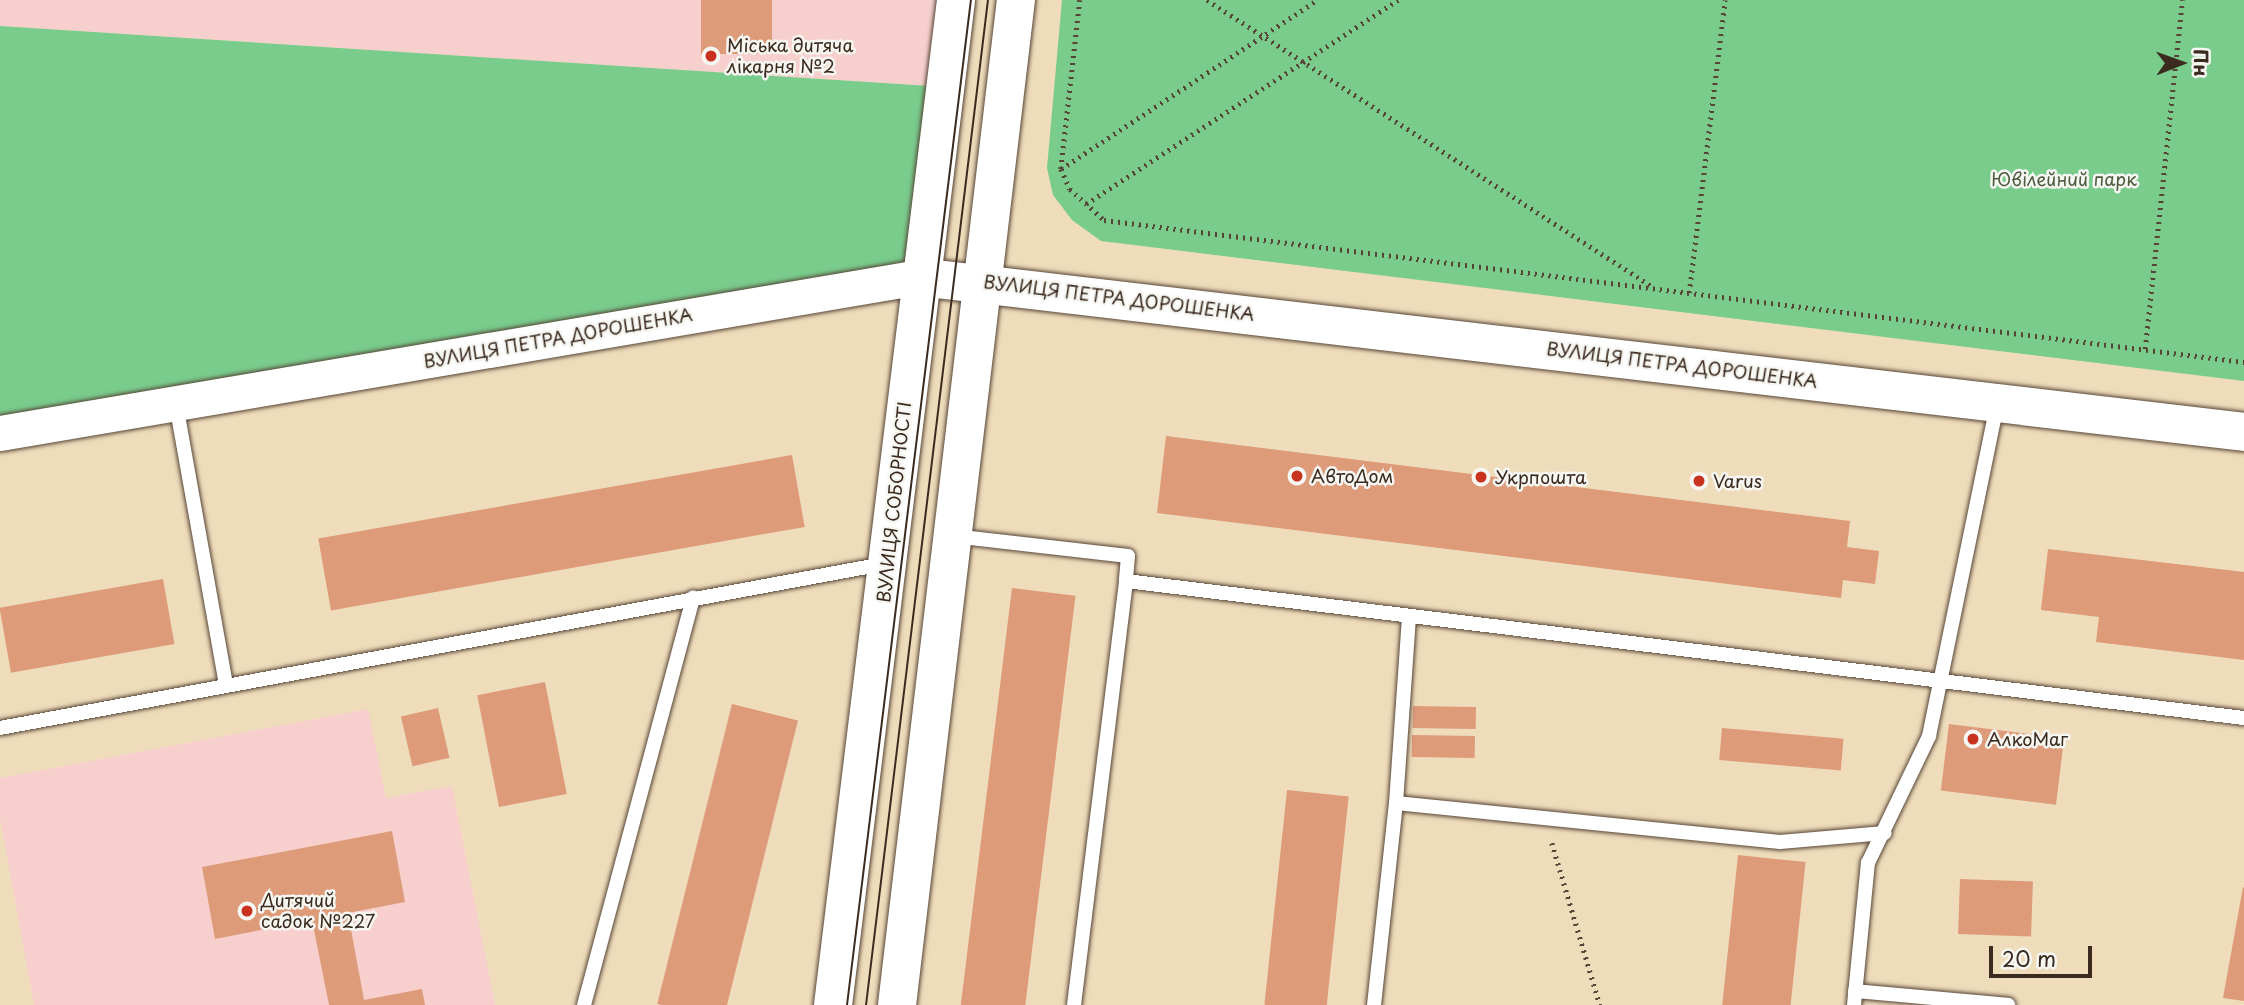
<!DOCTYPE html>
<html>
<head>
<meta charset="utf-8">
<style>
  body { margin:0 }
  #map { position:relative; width:2244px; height:1005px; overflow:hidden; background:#efdcbb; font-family:"Playpen Sans",sans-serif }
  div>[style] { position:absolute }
  .built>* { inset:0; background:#f7d0ce }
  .green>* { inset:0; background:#7acc8d }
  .building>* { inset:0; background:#dd9b7a; transform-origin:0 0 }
  .path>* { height:4.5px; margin-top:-2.25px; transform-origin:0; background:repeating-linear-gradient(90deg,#564536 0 2px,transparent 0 7px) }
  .roads { filter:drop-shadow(0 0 2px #564536) drop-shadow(0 0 2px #564536) }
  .service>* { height:14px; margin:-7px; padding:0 7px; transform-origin:7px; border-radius:7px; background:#fff }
  .tertiary>* { height:35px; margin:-17.5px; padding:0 17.5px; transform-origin:17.5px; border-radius:17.5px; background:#fff }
  .secondary>* { height:38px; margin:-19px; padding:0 19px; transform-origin:19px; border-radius:19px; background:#fff }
  .tram>* { height:2px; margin:-1px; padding:0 1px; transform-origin:1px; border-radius:1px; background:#3b2a1e }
  .dots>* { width:19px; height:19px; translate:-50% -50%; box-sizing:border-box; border:4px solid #f6f6f2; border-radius:50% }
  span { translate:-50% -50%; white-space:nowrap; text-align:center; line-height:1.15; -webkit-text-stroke:5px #f6f6f2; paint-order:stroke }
  .poi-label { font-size:18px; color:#3b2a1e }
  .left { translate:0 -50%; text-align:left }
  .park-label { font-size:18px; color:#4e5b3f }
  .street-label { font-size:18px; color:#3b2a1e }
  .north { position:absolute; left:2146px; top:28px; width:70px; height:70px; -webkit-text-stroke:5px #f6f6f2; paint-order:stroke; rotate:89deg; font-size:19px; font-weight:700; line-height:28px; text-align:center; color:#3b2a1e }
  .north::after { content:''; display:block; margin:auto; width:24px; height:32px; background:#3b2a1e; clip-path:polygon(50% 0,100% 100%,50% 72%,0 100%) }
  .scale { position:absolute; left:1989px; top:946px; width:103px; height:32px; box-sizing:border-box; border:4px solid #3b2a1e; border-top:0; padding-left:9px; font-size:21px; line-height:24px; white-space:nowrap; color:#3b2a1e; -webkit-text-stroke:5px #f6f6f2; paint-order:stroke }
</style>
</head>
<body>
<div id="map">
  <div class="built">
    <div style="clip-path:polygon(0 0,956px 0,946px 87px,0 26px)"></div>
    <div style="clip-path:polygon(368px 709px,386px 798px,452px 786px,495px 1005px,34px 1005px,0 818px,0 778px)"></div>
  </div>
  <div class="green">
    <div style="clip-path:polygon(1062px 0,2244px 0,2244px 381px,1101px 241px,1072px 220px,1053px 195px,1047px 168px)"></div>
    <div style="clip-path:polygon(0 26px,946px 87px,919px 277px,0 433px)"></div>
  </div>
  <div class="building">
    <div style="left:701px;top:0;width:71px;height:54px"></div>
    <div style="clip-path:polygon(1166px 436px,1850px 521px,1847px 547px,1879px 551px,1875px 584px,1843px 580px,1841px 598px,1157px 513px)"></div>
    <div style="left:792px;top:455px;width:73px;height:481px;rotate:80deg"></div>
    <div style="clip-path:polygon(2048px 549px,2244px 572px,2244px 660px,2096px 642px,2099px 617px,2041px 610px)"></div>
    <div style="left:163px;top:579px;width:66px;height:166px;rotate:80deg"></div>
    <div style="left:1012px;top:588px;width:64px;height:420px;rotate:7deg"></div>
    <div style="left:545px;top:682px;width:114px;height:69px;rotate:79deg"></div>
    <div style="left:732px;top:704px;width:68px;height:309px;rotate:14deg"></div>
    <div style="left:1413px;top:706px;width:63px;height:22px;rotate:1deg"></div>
    <div style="left:438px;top:708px;width:51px;height:38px;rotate:77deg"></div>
    <div style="left:1949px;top:724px;width:116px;height:67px;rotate:7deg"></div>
    <div style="left:1722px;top:728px;width:122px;height:32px;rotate:5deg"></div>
    <div style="left:1412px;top:735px;width:63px;height:22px;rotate:1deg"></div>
    <div style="left:1287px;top:790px;width:62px;height:216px;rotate:6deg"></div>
    <div style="clip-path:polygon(392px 831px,405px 902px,348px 913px,364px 1000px,422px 989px,425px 1005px,329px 1005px,312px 920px,215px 939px,202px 867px)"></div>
    <div style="left:1738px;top:855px;width:68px;height:151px;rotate:6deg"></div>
    <div style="left:1960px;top:879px;width:73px;height:55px;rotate:2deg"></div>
    <div style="clip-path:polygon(2243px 887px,2244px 888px,2244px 1001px,2223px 998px)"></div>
  </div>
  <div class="path">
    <div style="left:1080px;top:0;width:170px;rotate:96.4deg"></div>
    <div style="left:1061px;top:169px;width:22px;rotate:66deg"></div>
    <div style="left:1070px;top:189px;width:46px;rotate:42.4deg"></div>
    <div style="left:1104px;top:220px;width:1149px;rotate:7.1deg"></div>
    <div style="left:1207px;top:0;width:530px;rotate:32.76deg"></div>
    <div style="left:1061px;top:169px;width:307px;rotate:-33.4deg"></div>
    <div style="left:1086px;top:204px;width:373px;rotate:-33.2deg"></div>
    <div style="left:1689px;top:293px;width:295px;rotate:-83deg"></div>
    <div style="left:2145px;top:349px;width:351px;rotate:-83.9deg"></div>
    <div style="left:1552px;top:843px;width:169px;rotate:73.5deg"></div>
  </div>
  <div class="roads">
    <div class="service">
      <div style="left:176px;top:404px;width:284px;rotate:79.9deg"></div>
      <div style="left:953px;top:536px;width:176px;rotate:6.5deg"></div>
      <div style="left:1128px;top:556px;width:25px;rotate:95deg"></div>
      <div style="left:0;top:728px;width:898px;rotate:-10.52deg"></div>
      <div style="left:1396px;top:803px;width:187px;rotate:-86deg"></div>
      <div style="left:1855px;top:991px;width:154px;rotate:5.2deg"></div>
      <div style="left:584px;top:1005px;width:422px;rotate:-75deg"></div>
      <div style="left:1074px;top:1005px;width:427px;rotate:-83deg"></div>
      <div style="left:1126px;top:581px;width:1126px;rotate:6.99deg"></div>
      <div style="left:1374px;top:1005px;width:203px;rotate:-83.8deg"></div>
      <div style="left:1396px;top:803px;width:386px;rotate:5.8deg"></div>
      <div style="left:1780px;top:842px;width:105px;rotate:-4.9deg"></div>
      <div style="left:1854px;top:1005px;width:143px;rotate:-84.4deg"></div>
      <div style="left:1868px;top:863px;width:141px;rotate:-64.3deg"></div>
      <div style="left:1929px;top:736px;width:339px;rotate:-78.4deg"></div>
    </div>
    <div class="tertiary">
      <div style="left:0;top:433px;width:932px;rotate:-9.63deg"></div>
    </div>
    <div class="secondary">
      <div style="left:919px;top:277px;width:1334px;rotate:6.67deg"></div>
      <div style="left:833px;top:1005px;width:1012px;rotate:-83.02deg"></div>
      <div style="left:897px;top:1005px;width:1012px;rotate:-83.25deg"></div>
    </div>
  </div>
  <div class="tram">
    <div style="left:847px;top:1005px;width:1013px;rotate:-82.97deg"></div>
    <div style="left:866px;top:1005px;width:1012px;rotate:-83.08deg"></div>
  </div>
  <div class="dots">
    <div style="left:711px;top:56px;background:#c8321e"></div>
    <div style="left:1297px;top:476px;background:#c8321e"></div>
    <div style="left:1481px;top:477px;background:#c8321e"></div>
    <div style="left:1699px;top:481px;background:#c8321e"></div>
    <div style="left:1973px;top:739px;background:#c8321e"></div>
    <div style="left:247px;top:911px;background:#c8321e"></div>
  </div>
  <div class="poi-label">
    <span class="left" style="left:727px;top:56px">Міська дитяча<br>лікарня №2</span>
    <span class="left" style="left:1311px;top:476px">АвтоДом</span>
    <span class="left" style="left:1495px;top:477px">Укрпошта</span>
    <span class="left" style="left:1713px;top:481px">Varus</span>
    <span class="left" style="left:1987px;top:739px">АлкоМаг</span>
    <span class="left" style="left:261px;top:911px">Дитячий<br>садок №227</span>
  </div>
  <div class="park-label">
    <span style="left:2064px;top:179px">Ювілейний парк</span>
  </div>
  <div class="street-label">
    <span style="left:1119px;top:298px;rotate:7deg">ВУЛИЦЯ ПЕТРА ДОРОШЕНКА</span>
    <span style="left:558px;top:338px;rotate:-10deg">ВУЛИЦЯ ПЕТРА ДОРОШЕНКА</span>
    <span style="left:1682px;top:365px;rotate:7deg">ВУЛИЦЯ ПЕТРА ДОРОШЕНКА</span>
    <span style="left:894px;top:502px;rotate:-84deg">ВУЛИЦЯ СОБОРНОСТІ</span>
  </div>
  <div class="north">Пн</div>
  <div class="scale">20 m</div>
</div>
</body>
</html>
